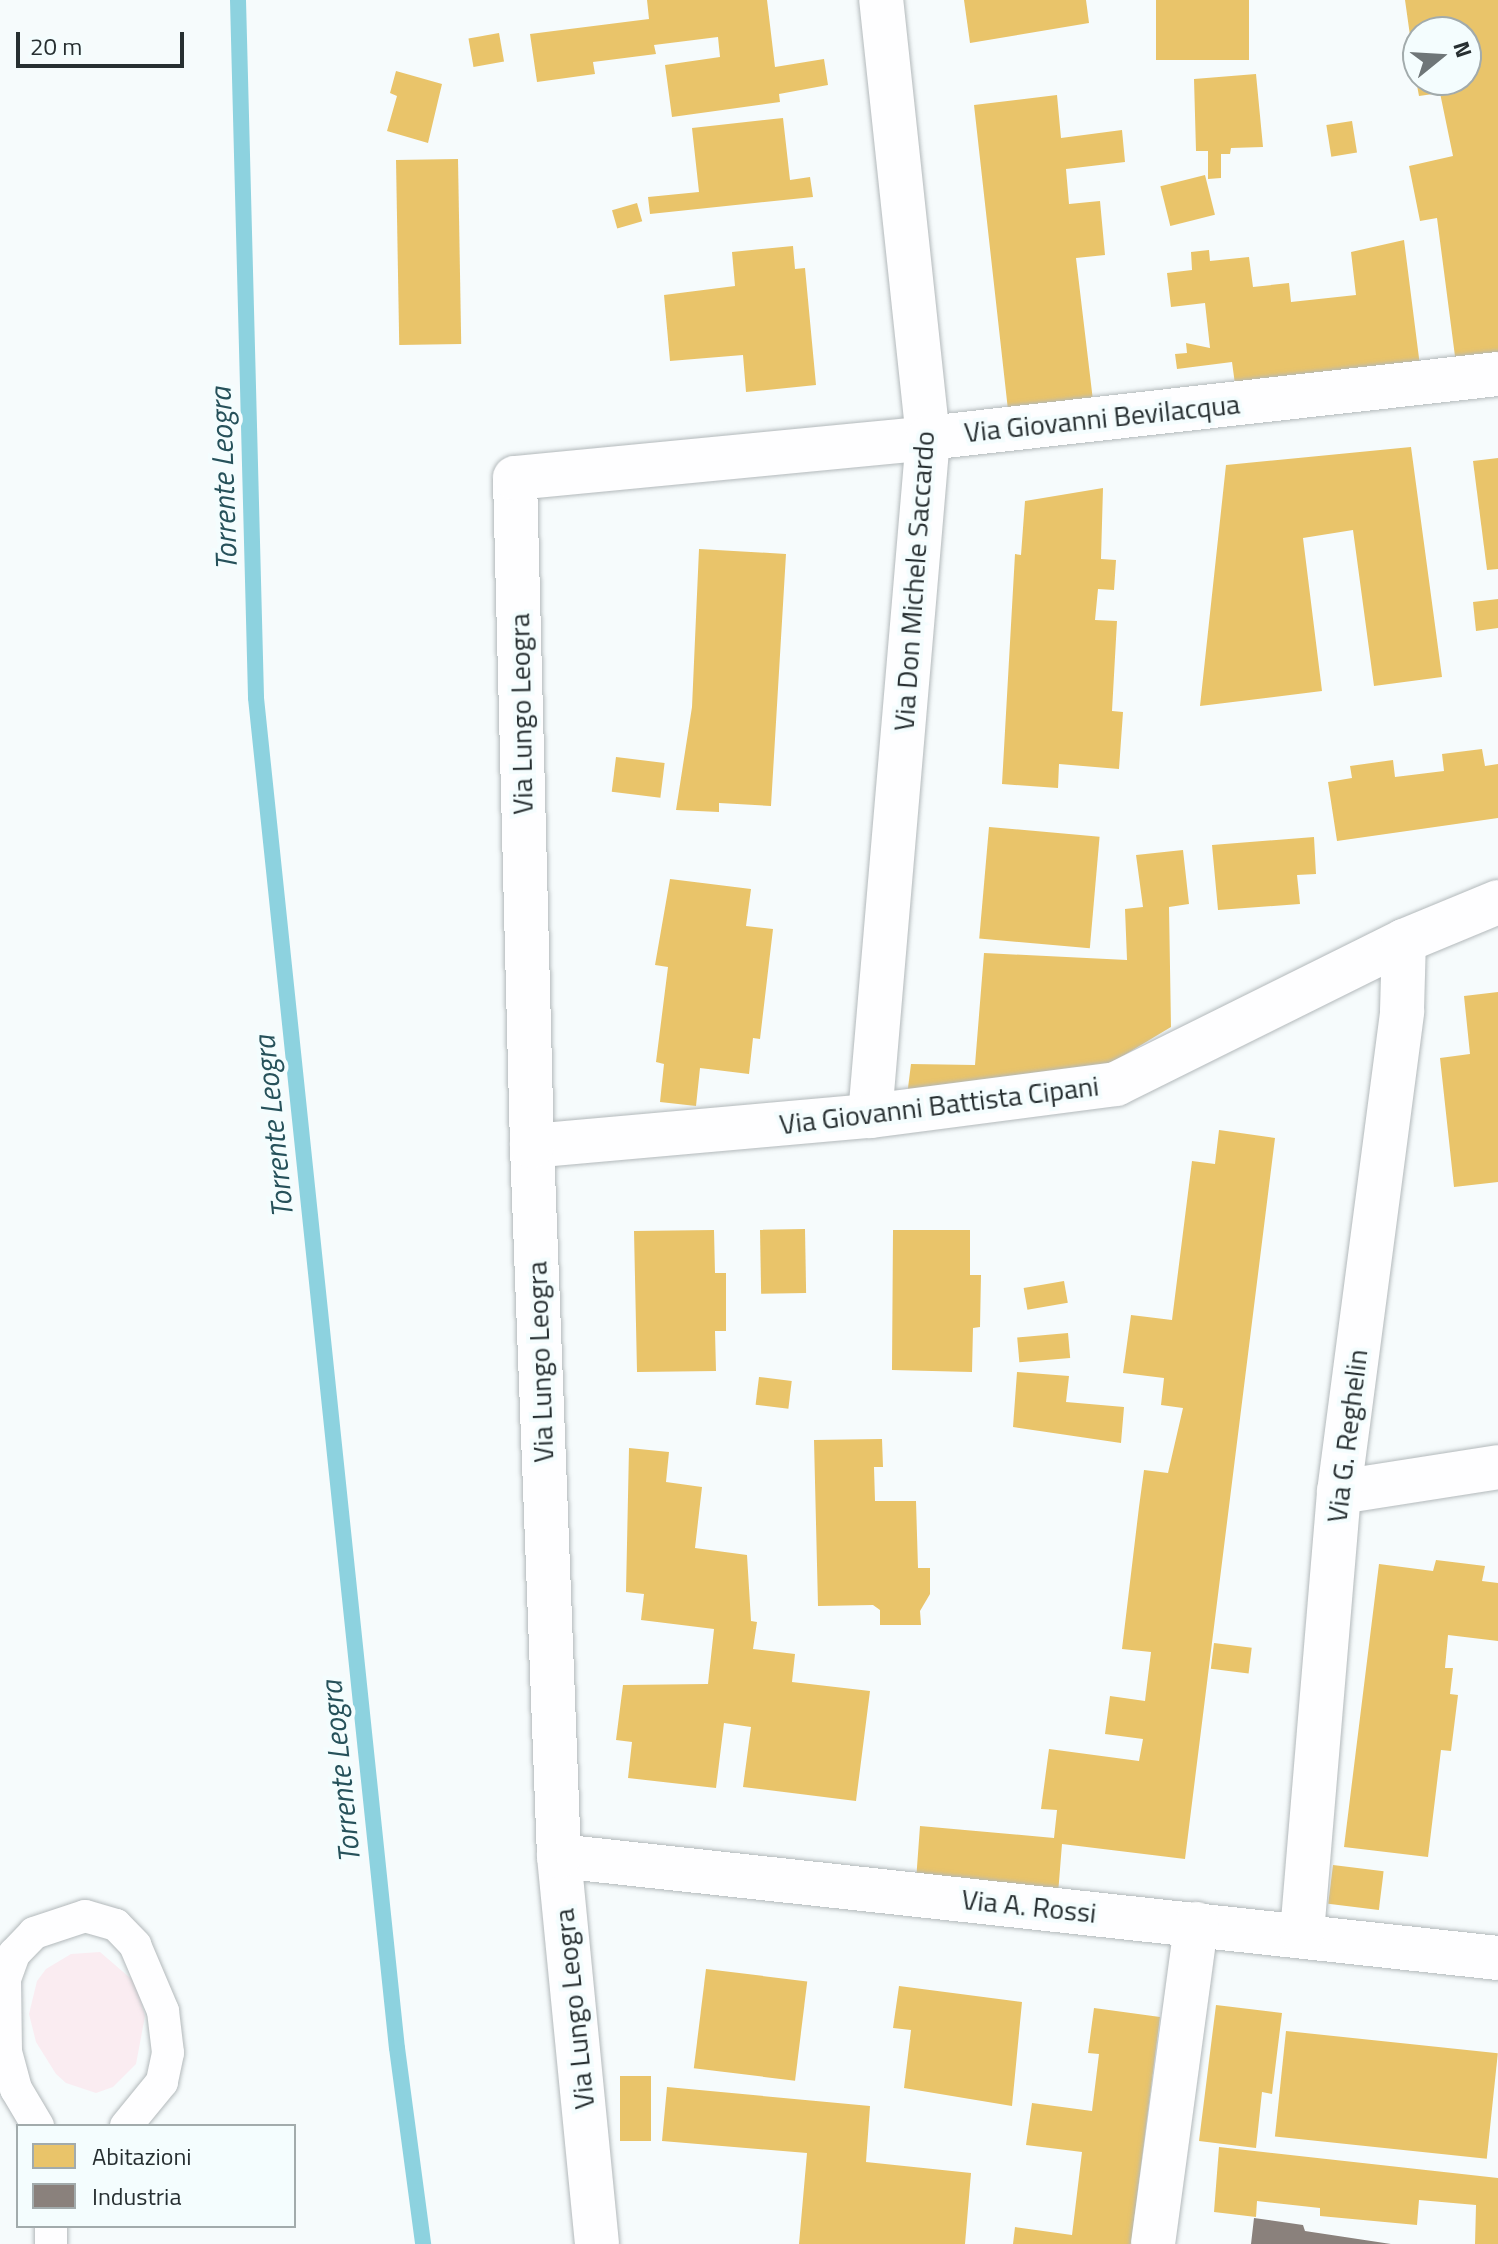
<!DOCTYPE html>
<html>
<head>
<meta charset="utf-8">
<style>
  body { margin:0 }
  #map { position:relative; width:1498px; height:2244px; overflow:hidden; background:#f6fbfc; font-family:"Titillium Web",sans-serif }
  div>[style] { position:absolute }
  .green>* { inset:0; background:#faecf1 }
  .homes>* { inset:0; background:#e9c46a; transform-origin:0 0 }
  .industry>* { inset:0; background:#8a817c }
  .stream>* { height:16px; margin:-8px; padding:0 8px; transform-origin:8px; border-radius:8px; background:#8dd2df }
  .roads { filter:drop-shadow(0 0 2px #b3b9bb) drop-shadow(0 0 2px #b3b9bb) }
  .service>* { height:32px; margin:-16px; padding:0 16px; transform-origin:16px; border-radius:16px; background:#fefeff }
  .minor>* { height:44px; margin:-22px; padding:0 22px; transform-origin:22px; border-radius:22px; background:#fefeff }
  span { translate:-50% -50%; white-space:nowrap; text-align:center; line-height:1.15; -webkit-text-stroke:8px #f4fdfe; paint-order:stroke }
  .street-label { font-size:28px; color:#272f31 }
  .water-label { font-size:30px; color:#26515a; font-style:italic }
  .legend { position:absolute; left:16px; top:2124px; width:280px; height:104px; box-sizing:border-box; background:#f4fdfe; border:2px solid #a2abac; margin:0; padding:10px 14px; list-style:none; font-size:24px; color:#272f31 }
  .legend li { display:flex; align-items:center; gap:16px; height:40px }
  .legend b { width:40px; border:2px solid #a2abac }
  .north { position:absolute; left:1402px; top:16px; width:80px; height:80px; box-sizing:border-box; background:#f4fdfe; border:2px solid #a2abac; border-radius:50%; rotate:72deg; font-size:22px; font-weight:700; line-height:32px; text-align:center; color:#272f31 }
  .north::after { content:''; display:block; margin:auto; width:28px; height:36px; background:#6f7678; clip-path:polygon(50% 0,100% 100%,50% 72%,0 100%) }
  .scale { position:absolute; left:16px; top:32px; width:168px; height:36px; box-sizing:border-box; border:4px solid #272f31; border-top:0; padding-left:10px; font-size:24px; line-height:28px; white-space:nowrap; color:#272f31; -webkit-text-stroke:6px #f4fdfe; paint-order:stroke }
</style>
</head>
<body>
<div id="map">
  <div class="green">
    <div style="clip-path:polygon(100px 1952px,136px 1983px,145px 2016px,136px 2064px,113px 2087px,96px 2093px,66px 2083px,56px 2074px,36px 2042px,29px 2014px,37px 1981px,46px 1969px,71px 1954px)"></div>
  </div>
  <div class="homes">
    <div style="clip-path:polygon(647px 0,767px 0,775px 67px,824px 59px,828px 85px,779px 94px,780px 102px,672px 117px,665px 65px,720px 57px,718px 37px,654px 45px,656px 54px,593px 62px,595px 74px,537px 82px,530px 34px,649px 19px)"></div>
    <div style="clip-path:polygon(964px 0,1086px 0,1089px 23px,970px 43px)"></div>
    <div style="left:1156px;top:0;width:93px;height:60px"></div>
    <div style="clip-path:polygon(1405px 0,1498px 0,1498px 360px,1456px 364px,1437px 218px,1420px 221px,1409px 166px,1453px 156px,1440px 93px,1419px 96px,1416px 80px,1466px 80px,1466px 32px,1418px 32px,1416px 78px)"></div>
    <div style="left:499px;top:33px;width:29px;height:31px;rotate:80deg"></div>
    <div style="clip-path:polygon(396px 71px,442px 84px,428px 143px,387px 131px,397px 96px,390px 93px)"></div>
    <div style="clip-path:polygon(1256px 74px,1263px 147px,1231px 148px,1230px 154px,1221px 154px,1221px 178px,1208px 179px,1208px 151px,1196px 151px,1194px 79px)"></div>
    <div style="clip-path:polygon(1057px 95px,1061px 138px,1122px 130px,1125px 162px,1066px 169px,1069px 204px,1100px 201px,1105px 255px,1076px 258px,1094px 409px,1009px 419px,974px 105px)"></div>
    <div style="clip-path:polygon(783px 118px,790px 180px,810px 177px,813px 197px,650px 214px,648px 197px,699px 192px,692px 128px)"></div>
    <div style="left:1352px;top:121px;width:32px;height:26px;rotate:81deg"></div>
    <div style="left:458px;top:159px;width:185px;height:62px;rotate:89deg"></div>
    <div style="left:1205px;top:175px;width:41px;height:46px;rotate:76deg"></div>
    <div style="left:637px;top:203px;width:19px;height:26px;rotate:74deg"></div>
    <div style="clip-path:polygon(1404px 240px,1420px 366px,1237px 399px,1232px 362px,1177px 369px,1175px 354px,1187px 353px,1186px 343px,1210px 348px,1205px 303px,1171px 307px,1167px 273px,1192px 270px,1191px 252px,1209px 250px,1210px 261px,1249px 257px,1253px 287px,1289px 283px,1291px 302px,1356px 295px,1351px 252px)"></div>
    <div style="clip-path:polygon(793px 246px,795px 269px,805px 268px,816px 385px,746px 392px,743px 355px,670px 361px,664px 295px,735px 286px,732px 252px)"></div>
    <div style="clip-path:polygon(1411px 447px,1442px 677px,1374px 686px,1353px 530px,1303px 538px,1322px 691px,1200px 706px,1226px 465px)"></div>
    <div style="clip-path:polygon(1498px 458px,1498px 569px,1487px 570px,1473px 461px)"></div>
    <div style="clip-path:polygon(1103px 488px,1101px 559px,1116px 560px,1114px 590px,1098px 589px,1095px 620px,1117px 621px,1112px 711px,1123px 712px,1119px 769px,1059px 764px,1058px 788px,1002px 784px,1015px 554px,1021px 555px,1025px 501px)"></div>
    <div style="clip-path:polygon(699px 549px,786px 554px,771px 806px,719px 803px,719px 812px,676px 810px,692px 707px)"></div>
    <div style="clip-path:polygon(1498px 599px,1498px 628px,1476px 631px,1473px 602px)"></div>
    <div style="clip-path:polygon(1482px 749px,1485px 766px,1498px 764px,1498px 818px,1337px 841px,1328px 782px,1352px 778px,1350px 766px,1393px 760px,1395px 777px,1444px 771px,1442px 754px)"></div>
    <div style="left:616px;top:757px;width:49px;height:35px;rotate:7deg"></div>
    <div style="left:989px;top:827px;width:111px;height:112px;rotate:5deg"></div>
    <div style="clip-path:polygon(1314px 837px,1316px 874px,1297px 875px,1300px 904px,1218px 910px,1212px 845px)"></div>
    <div style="clip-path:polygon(1183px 850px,1189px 904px,1169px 907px,1171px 1027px,1091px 1075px,906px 1104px,911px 1064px,975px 1065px,984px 953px,1127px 960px,1125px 909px,1143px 907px,1136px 855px)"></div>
    <div style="clip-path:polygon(670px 879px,751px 889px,746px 926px,773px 929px,760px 1039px,753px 1038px,749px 1074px,700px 1068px,696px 1106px,660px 1102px,664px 1064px,656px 1062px,668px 967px,655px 965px)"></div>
    <div style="clip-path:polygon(1498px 992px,1498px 1182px,1454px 1187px,1440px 1058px,1470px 1054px,1464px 996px)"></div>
    <div style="clip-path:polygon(1219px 1130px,1275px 1138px,1185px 1859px,1062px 1844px,1058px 1894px,916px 1881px,920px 1826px,1054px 1838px,1057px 1810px,1041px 1809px,1049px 1749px,1139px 1761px,1143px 1739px,1105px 1734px,1110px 1696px,1145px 1701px,1151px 1652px,1122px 1649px,1139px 1507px,1144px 1470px,1168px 1473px,1183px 1408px,1161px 1405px,1164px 1378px,1123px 1373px,1131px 1315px,1172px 1320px,1192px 1161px,1215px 1164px)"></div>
    <div style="left:805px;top:1229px;width:64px;height:45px;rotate:89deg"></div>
    <div style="clip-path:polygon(714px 1230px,715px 1273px,726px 1273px,726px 1331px,715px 1331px,716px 1371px,637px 1372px,634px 1231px)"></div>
    <div style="clip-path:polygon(893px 1230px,970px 1230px,970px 1275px,981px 1275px,980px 1327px,973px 1328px,972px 1372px,892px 1370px)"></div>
    <div style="left:1064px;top:1281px;width:22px;height:41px;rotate:80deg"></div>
    <div style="left:1068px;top:1333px;width:25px;height:51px;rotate:85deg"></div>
    <div style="clip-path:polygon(1017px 1372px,1069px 1376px,1066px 1402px,1124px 1407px,1121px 1443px,1013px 1427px)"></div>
    <div style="left:759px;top:1377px;width:33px;height:28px;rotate:7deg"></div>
    <div style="clip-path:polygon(882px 1439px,883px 1467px,874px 1467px,875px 1501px,916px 1501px,918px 1568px,930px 1568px,930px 1594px,920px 1611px,921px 1625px,880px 1625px,880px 1610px,873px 1605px,818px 1606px,814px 1440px)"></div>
    <div style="clip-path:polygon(629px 1448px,669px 1452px,666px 1482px,702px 1487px,695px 1548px,747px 1555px,751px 1621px,757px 1622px,753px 1649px,795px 1654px,792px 1682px,870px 1691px,856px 1801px,743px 1787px,751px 1727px,724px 1723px,716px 1788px,628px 1778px,632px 1742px,616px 1740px,623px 1685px,708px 1684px,714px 1629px,641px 1620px,644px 1594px,626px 1592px)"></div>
    <div style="clip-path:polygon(1436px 1560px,1485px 1566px,1482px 1581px,1498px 1583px,1498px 1641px,1448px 1635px,1445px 1668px,1453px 1668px,1450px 1694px,1458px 1695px,1451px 1751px,1441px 1750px,1428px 1857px,1344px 1847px,1379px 1564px,1433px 1571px)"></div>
    <div style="left:1214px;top:1643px;width:38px;height:26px;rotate:7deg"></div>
    <div style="left:1333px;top:1865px;width:51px;height:39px;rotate:7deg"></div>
    <div style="left:706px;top:1969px;width:102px;height:100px;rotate:7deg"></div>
    <div style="clip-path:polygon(899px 1986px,1022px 2002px,1012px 2106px,904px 2088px,911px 2030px,893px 2028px)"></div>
    <div style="clip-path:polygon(1216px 2005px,1282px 2013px,1272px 2094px,1262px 2092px,1256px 2148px,1199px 2141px)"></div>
    <div style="clip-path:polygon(1094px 2008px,1160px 2017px,1131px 2244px,1013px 2244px,1015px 2227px,1072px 2235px,1082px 2152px,1026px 2145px,1032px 2103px,1092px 2111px,1099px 2054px,1088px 2053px)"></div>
    <div style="left:1286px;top:2031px;width:213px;height:106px;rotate:6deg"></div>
    <div style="left:620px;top:2076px;width:31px;height:65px"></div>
    <div style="clip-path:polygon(667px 2087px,870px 2106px,866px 2162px,971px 2173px,965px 2244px,799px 2244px,807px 2153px,662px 2141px)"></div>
    <div style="clip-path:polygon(1219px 2147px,1498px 2178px,1498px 2244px,1475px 2244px,1476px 2205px,1419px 2200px,1417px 2225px,1320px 2216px,1320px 2208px,1257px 2201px,1256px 2217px,1214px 2212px)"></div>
  </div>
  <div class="industry">
    <div style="clip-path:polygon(1254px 2218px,1303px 2225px,1305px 2231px,1391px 2244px,1251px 2244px)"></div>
  </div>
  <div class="stream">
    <div style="left:238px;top:0;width:698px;rotate:88.52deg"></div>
    <div style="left:256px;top:698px;width:1357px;rotate:84.04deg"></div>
    <div style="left:397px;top:2048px;width:198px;rotate:82.4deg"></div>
  </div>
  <div class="roads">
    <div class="service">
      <div style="left:38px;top:2126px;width:43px;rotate:-120.7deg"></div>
      <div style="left:16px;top:2089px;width:39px;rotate:-105deg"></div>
      <div style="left:6px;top:2051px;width:72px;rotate:-90.8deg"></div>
      <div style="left:5px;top:1979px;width:27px;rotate:-70deg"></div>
      <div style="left:14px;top:1954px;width:29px;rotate:-46deg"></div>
      <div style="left:34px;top:1933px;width:54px;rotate:-18.4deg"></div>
      <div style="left:85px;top:1916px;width:32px;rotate:16deg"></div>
      <div style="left:116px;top:1925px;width:28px;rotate:46deg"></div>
      <div style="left:135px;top:1945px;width:72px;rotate:67deg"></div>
      <div style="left:163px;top:2011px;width:42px;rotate:83.2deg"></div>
      <div style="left:168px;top:2053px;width:30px;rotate:102deg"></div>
      <div style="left:162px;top:2082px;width:57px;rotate:129.3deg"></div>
      <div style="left:51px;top:2226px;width:18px;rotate:90deg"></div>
    </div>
    <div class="minor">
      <div style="left:870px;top:1116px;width:680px;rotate:-85.11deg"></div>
      <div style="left:928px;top:438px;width:441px;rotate:-96.1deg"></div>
      <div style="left:532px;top:1146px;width:339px;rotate:-5.1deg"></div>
      <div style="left:870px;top:1116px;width:248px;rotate:-7.4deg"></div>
      <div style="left:1116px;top:1084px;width:322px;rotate:-26.4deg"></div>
      <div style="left:1404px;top:941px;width:102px;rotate:-22.5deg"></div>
      <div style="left:1339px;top:1492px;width:161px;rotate:-8.9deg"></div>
      <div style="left:559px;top:1856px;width:945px;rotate:6.2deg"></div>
      <div style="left:1302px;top:1933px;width:443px;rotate:-85.2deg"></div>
      <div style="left:1339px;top:1492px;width:485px;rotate:-82.5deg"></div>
      <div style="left:1402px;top:1011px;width:70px;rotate:-88.4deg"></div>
      <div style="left:597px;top:2244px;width:390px;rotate:-95.6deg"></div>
      <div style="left:559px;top:1856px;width:711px;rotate:-92.18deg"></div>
      <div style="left:532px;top:1146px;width:668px;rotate:-91.46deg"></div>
      <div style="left:515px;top:478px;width:415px;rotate:-5.5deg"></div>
      <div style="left:928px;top:438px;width:574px;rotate:-6.41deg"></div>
      <div style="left:1153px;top:2244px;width:323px;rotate:-82.3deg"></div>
    </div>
  </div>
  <div class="street-label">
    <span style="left:1102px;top:418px;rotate:-6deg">Via Giovanni Bevilacqua</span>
    <span style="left:914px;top:581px;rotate:-86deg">Via Don Michele Saccardo</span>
    <span style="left:521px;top:714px;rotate:-91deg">Via Lungo Leogra</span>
    <span style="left:939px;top:1105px;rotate:-7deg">Via Giovanni Battista Cipani</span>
    <span style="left:540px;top:1362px;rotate:-92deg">Via Lungo Leogra</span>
    <span style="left:1347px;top:1436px;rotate:-83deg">Via G. Reghelin</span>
    <span style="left:1029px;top:1906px;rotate:6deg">Via A. Rossi</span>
    <span style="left:574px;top:2009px;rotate:-96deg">Via Lungo Leogra</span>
  </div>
  <div class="water-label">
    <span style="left:223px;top:479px;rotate:-92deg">Torrente Leogra</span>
    <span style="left:273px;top:1127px;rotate:-96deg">Torrente Leogra</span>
    <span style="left:340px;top:1772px;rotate:-96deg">Torrente Leogra</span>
  </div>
  <ul class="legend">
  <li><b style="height:22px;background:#e9c46a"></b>Abitazioni</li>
  <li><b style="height:22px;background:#8a817c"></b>Industria</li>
  </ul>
  <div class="north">N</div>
  <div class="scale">20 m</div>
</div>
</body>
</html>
